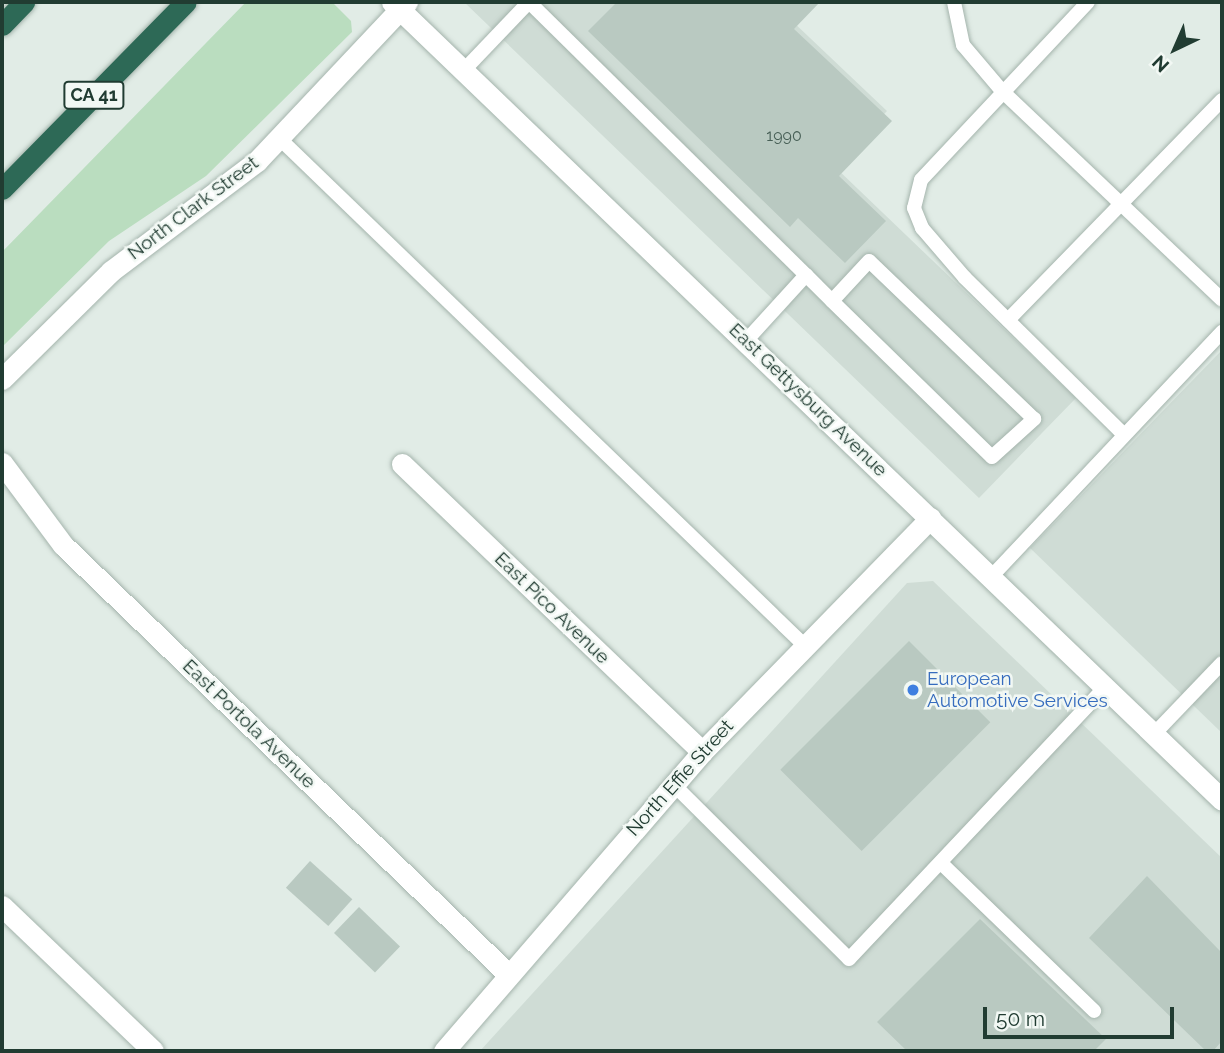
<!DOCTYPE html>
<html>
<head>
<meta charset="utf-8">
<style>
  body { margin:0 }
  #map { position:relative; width:1224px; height:1053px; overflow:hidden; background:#e1ece6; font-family:Raleway,sans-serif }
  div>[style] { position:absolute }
  .built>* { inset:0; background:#cfdcd5 }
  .green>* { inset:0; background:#baddbf }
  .building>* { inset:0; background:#b9c9c1; transform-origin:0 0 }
  .roads { filter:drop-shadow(0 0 2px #a4b4ac) drop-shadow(0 0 2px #a4b4ac) }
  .lane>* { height:14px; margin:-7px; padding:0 7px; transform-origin:7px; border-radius:7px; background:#fff }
  .street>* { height:21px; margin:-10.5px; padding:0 10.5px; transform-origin:10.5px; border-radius:10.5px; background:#fff }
  .secondary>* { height:21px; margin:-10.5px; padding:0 10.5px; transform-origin:10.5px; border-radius:10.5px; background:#fff }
  .highway>* { height:21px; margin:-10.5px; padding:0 10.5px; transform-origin:10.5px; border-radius:10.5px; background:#2d6956 }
  .dots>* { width:19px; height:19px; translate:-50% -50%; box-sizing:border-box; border:4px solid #f2f8f4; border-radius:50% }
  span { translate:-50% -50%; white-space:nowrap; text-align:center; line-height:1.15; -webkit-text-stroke:5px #f2f8f4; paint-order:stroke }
  .number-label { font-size:16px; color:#475f56 }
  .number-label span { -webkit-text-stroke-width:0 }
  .shield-label span { padding:2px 5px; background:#f2f8f4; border:2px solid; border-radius:5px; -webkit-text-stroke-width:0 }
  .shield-label { font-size:18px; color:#213c32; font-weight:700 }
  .street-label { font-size:19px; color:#213c32 }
  .shop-label { font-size:19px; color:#366cbe }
  .left { translate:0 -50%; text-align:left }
  .frame { position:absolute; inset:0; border:4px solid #213c32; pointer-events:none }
  .north { position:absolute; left:1140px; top:14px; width:70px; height:70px; -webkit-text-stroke:5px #f2f8f4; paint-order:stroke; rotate:224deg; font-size:19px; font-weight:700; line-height:28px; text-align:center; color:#213c32 }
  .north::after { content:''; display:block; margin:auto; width:24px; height:32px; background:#213c32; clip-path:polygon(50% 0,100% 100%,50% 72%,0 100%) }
  .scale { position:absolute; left:983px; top:1007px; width:191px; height:32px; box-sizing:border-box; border:4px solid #213c32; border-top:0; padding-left:9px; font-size:21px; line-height:24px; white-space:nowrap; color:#213c32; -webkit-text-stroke:5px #f2f8f4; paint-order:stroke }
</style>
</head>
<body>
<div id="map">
  <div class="built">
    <div style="clip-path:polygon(464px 2px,806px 2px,790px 19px,887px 111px,834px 166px,1076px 398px,979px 498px)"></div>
    <div style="clip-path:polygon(1222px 350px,1222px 733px,1030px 548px)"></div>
    <div style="clip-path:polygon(933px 581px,1222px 858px,1222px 1051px,480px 1051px,907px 583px)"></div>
  </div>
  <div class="green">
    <div style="clip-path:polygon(246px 2px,332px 2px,351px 21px,352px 32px,206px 176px,109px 241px,2px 347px,2px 252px)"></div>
  </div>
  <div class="building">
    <div style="clip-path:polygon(617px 2px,820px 2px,794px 29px,892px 121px,839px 176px,886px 221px,845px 263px,798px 218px,790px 227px,588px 31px)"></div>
    <div style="left:909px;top:641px;width:115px;height:182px;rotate:45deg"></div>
    <div style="left:310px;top:861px;width:57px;height:36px;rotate:42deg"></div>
    <div style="clip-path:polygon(1147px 876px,1222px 953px,1222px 1041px,1213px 1051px,1206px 1051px,1089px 938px)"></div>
    <div style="left:359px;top:907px;width:57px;height:36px;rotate:44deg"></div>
    <div style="clip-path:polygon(980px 919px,1106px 1039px,1094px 1051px,907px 1051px,877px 1022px)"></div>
  </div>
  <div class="roads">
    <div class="lane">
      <div style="left:529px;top:2px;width:389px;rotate:44.6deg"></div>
      <div style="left:806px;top:275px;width:89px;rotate:132.3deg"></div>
      <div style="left:954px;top:2px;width:44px;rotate:78.2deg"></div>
      <div style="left:963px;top:45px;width:60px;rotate:49.7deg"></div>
      <div style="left:1002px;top:91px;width:303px;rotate:43.5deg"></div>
      <div style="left:1088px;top:2px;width:244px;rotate:133.2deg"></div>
      <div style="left:921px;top:180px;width:29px;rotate:104deg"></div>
      <div style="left:914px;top:208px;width:22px;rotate:68deg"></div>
      <div style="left:922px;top:228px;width:66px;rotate:49.3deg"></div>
      <div style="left:965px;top:278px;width:223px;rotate:44.6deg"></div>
      <div style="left:464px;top:70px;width:91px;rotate:-46.3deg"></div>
      <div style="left:279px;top:138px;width:731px;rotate:44deg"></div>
      <div style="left:806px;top:275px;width:37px;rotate:45deg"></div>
      <div style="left:832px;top:301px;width:223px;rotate:44.3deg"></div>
      <div style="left:992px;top:457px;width:57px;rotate:-42.1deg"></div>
      <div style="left:1034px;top:419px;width:228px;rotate:-136.2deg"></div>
      <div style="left:869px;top:261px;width:54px;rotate:132.8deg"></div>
      <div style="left:1008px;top:320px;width:307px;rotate:-45.8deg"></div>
      <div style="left:991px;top:577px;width:337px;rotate:-46.7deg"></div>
      <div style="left:1154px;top:734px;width:98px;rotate:-46.2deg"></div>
      <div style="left:673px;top:784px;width:248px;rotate:44.8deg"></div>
      <div style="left:849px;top:959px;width:375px;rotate:-46.7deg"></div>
      <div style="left:941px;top:863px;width:213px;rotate:44deg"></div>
    </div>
    <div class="street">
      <div style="left:2px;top:379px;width:153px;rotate:-44.7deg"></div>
      <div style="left:111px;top:271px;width:183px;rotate:-37deg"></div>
      <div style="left:257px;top:161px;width:219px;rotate:-46.7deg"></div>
      <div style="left:2px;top:463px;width:102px;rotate:53.4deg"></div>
      <div style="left:63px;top:545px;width:618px;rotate:43.95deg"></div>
      <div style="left:402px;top:464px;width:416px;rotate:43.8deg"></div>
      <div style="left:2px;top:906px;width:209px;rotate:43.8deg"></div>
      <div style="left:444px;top:1051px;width:395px;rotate:-49.2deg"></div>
      <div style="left:702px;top:752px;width:327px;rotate:-45.7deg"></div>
    </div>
    <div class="secondary">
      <div style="left:392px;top:2px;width:1151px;rotate:43.87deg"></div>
    </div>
    <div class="highway">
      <div style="left:2px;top:25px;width:32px;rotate:-46deg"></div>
      <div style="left:2px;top:189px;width:262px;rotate:-45.5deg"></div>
    </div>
  </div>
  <div class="dots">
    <div style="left:913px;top:690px;background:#3f7fe0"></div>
  </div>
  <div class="number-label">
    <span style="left:784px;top:136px">1990</span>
  </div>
  <div class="shield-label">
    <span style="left:94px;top:95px">CA 41</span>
  </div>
  <div class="street-label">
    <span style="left:193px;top:208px;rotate:-37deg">North Clark Street</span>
    <span style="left:808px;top:400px;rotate:44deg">East Gettysburg Avenue</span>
    <span style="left:552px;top:608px;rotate:44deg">East Pico Avenue</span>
    <span style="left:249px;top:724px;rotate:44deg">East Portola Avenue</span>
    <span style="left:680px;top:778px;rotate:-48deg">North Effie Street</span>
  </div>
  <div class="shop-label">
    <span class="left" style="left:927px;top:690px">European<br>Automotive Services</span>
  </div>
  <div class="frame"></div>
  <div class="north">N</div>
  <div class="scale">50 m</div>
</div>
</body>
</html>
